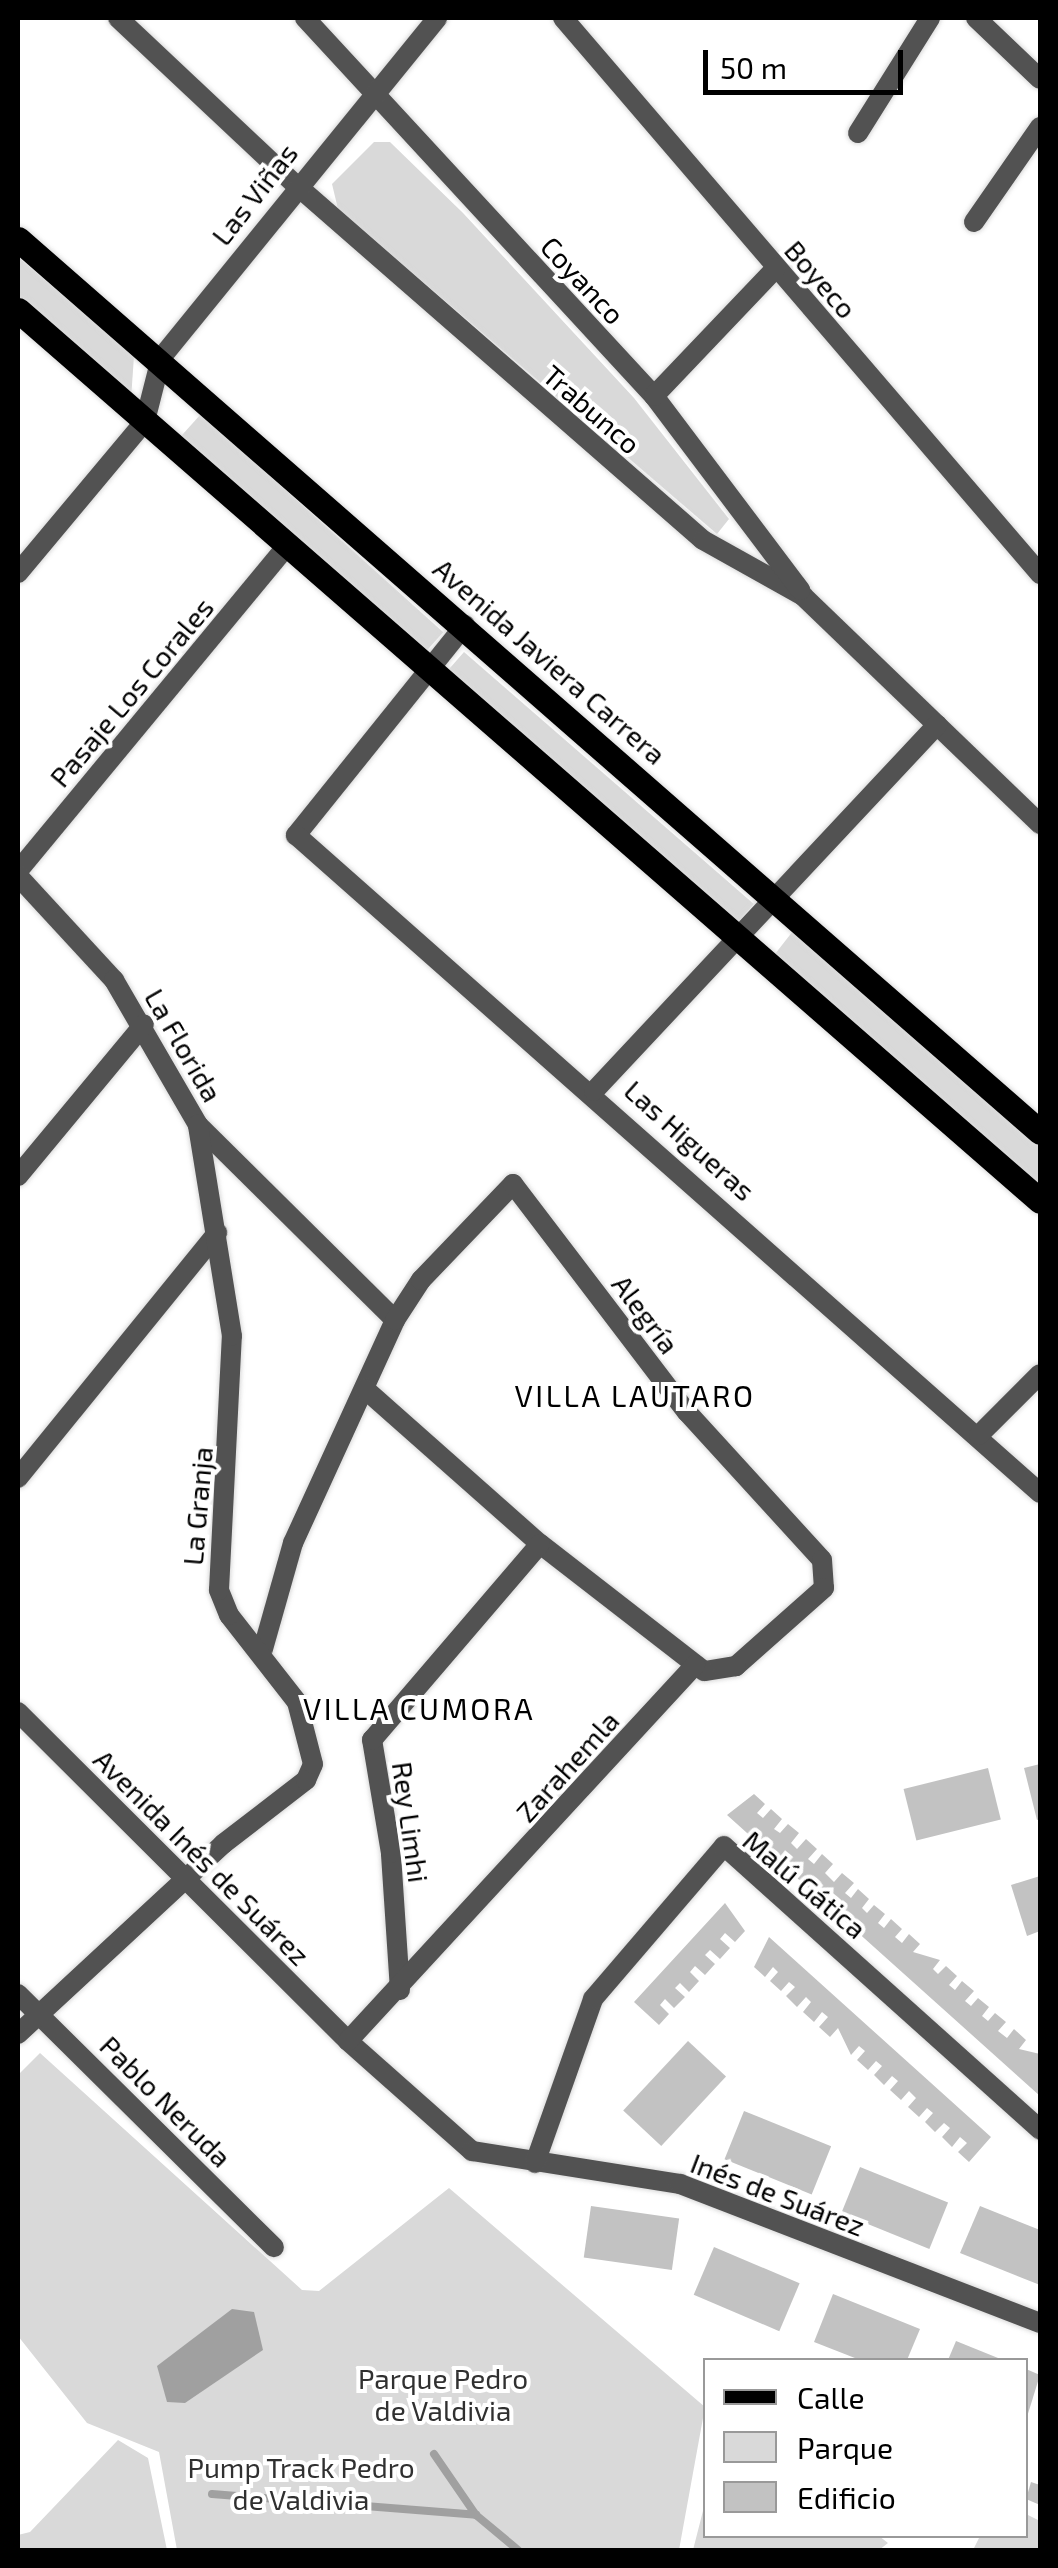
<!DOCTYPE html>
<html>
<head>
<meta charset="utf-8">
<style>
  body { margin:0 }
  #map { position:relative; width:1058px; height:2568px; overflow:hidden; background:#fff; font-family:"Exo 2",sans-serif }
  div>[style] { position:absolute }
  .green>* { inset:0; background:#d9d9d9; transform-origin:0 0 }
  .water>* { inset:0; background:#a0a0a0 }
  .stream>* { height:8px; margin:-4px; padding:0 4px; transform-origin:4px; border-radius:4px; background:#a0a0a0 }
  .building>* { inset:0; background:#c2c2c2; transform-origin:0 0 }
  .roads { filter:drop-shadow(0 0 2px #dbdbdb) drop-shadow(0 0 2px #dbdbdb) }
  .minor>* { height:20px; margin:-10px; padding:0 10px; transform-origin:10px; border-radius:10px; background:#525252 }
  .primary>* { height:25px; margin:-12.5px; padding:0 12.5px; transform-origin:12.5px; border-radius:12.5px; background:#000 }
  span { translate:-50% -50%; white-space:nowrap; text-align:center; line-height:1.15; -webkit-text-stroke:8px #fff; paint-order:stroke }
  .street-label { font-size:28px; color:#000 }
  .park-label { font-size:28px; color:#303030 }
  .neighbourhood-label { font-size:30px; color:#000; letter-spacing:2.5px }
  .frame { position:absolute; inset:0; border:20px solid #000; pointer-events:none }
  .legend { position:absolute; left:703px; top:2358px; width:325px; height:180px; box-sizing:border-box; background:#fff; border:2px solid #999; margin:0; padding:12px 18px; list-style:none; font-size:30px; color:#000 }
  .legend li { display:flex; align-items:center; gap:20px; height:50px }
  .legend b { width:50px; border:2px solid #999 }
  .scale { position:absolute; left:703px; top:50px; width:200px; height:45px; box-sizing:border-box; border:5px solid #000; border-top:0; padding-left:12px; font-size:30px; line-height:35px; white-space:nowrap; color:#000; -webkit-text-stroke:8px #fff; paint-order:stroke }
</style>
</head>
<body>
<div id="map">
  <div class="green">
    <div style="clip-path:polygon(374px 142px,390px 142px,463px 213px,634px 398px,729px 519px,717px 534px,338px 209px,332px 184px)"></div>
    <div style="clip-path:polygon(18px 257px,134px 356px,131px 399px,18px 300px)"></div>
    <div style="left:201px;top:414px;width:326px;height:30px;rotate:42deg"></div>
    <div style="left:464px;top:652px;width:384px;height:26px;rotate:41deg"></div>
    <div style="clip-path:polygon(793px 931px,1040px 1146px,1040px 1188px,775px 954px)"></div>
    <div style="clip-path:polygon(40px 2053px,302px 2290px,319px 2291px,449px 2188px,705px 2407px,679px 2550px,177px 2550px,159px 2452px,87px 2423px,18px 2336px,18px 2075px)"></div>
    <div style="clip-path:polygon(118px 2440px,148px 2458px,167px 2550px,18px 2550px,18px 2535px,30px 2532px)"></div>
    <div style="clip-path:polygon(705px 2503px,706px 2536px,879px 2536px,888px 2543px,879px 2550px,693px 2550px)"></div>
    <div style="clip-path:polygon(1026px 2514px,1040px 2521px,1040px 2550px,973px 2550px,980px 2536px,1026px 2536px)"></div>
  </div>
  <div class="water">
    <div style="clip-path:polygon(232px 2309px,254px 2312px,263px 2350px,185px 2403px,167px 2402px,157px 2366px)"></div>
  </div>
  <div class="stream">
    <div style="left:434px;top:2454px;width:74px;rotate:55.5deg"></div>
    <div style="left:476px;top:2515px;width:55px;rotate:39.8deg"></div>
    <div style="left:212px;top:2494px;width:265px;rotate:4.5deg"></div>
  </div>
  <div class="building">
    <div style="clip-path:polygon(1040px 1764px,1040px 1819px,1037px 1820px,1024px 1768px)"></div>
    <div style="left:988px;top:1768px;width:53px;height:87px;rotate:76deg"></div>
    <div style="clip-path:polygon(754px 1794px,765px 1804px,757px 1813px,763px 1818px,771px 1809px,782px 1819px,774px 1829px,780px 1833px,788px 1824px,799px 1833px,791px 1843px,797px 1849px,806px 1839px,817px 1849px,808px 1859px,814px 1864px,822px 1854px,833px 1864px,825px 1873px,834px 1882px,842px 1873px,854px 1883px,845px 1893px,851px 1898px,858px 1889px,869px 1899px,862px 1908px,867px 1913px,874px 1905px,885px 1914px,878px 1923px,884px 1928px,891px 1919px,902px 1929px,895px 1937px,902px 1943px,909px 1934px,920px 1944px,913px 1952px,940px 1960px,933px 1969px,938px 1974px,946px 1966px,957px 1976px,949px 1985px,955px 1990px,962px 1981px,974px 1991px,965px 2001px,971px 2006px,978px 1998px,989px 2007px,982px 2016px,988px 2021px,995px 2013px,1006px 2022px,998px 2031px,1007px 2038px,1014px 2029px,1026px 2040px,1019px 2049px,1040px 2054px,1040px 2096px,727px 1815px)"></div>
    <div style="clip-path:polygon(1040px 1876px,1040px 1931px,1027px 1936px,1011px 1885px)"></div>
    <div style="clip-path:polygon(725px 1903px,745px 1931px,735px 1942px,725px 1933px,720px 1939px,730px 1948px,720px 1959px,710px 1950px,705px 1955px,715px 1964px,705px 1975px,695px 1966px,690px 1972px,699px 1981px,689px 1992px,680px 1983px,675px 1988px,685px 1997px,674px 2008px,665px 1999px,660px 2005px,669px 2014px,659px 2025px,634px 2002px)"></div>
    <div style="clip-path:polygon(769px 1937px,991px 2137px,969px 2162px,958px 2152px,967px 2143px,960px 2137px,952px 2147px,942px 2137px,950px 2128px,944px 2123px,935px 2132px,925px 2122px,933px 2113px,927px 2108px,919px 2117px,908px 2107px,916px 2098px,909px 2091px,901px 2100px,890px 2090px,898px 2081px,892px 2076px,884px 2085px,874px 2075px,882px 2066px,876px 2061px,868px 2070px,857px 2060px,865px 2051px,859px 2046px,851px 2055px,838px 2028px,830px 2037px,819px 2027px,828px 2017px,822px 2012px,814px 2022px,803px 2012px,811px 2002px,806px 1997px,797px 2007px,786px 1996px,795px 1987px,789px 1982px,781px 1991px,770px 1981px,778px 1972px,773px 1967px,765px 1977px,754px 1967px)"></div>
    <div style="left:688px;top:2041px;width:52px;height:95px;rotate:43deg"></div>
    <div style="left:744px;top:2111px;width:94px;height:52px;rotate:22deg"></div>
    <div style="left:860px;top:2167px;width:95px;height:50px;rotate:22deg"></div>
    <div style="left:591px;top:2206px;width:89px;height:52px;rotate:8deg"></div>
    <div style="clip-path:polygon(980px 2206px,1040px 2230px,1040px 2285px,960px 2253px)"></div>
    <div style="left:714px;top:2247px;width:93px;height:52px;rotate:23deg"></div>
    <div style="clip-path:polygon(833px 2294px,920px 2329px,907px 2360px,860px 2360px,814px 2342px)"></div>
    <div style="clip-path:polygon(956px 2341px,1003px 2360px,948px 2360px)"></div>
    <div style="clip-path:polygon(1026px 2369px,1040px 2375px,1026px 2420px)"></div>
    <div style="clip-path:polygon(1031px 2482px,1040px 2485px,1040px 2505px,1026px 2499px)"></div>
  </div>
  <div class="roads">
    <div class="minor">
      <div style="left:118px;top:18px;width:243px;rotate:43.2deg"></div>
      <div style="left:295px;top:184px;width:541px;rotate:41.11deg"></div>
      <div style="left:703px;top:540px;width:115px;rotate:29.2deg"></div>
      <div style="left:803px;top:596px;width:329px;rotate:43.9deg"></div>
      <div style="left:305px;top:18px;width:514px;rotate:47.28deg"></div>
      <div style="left:654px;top:396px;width:243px;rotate:53deg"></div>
      <div style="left:563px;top:18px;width:733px;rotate:49.37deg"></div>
      <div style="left:976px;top:18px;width:88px;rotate:43.6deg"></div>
      <div style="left:858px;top:133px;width:136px;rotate:-57.9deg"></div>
      <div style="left:974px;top:222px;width:116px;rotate:-55.2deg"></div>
      <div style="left:654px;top:396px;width:177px;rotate:-46.4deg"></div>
      <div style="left:18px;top:573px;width:198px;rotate:-50.1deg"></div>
      <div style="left:145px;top:421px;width:65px;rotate:-75.7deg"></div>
      <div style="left:161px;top:358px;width:438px;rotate:-50.9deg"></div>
      <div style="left:465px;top:625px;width:270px;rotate:128.8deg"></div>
      <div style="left:296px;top:835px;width:993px;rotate:41.49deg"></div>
      <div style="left:18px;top:871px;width:420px;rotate:-50.4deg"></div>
      <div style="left:18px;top:876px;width:142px;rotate:47.3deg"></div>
      <div style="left:114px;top:980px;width:168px;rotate:59.9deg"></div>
      <div style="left:198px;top:1125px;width:277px;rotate:44.7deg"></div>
      <div style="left:594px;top:1091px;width:502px;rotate:-46.86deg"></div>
      <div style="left:18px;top:1176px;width:197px;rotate:-50.3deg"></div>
      <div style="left:979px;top:1435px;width:86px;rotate:-45deg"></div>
      <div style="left:18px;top:1478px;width:316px;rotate:-50.9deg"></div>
      <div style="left:263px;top:1649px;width:110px;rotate:-74.2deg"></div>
      <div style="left:293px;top:1543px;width:245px;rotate:-65.4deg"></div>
      <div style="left:395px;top:1320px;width:48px;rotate:-57deg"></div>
      <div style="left:421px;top:1280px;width:133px;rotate:-46.2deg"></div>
      <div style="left:513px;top:1184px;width:287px;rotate:52.7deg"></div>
      <div style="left:687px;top:1412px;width:200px;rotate:47.6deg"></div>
      <div style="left:822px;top:1560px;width:28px;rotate:86deg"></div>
      <div style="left:824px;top:1588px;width:118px;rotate:138.4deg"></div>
      <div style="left:736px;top:1666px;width:32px;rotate:171deg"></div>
      <div style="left:704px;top:1671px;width:207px;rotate:-142.2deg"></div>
      <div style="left:540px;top:1544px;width:234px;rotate:-138.5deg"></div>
      <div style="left:18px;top:1712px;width:466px;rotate:44.9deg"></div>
      <div style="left:348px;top:2041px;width:166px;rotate:41.6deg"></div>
      <div style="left:472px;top:2151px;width:211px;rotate:9deg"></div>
      <div style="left:680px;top:2184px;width:386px;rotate:21.1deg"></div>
      <div style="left:400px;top:1990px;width:137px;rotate:-93.8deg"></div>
      <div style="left:391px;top:1853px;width:115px;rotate:-99.5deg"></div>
      <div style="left:372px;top:1740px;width:258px;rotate:-49.4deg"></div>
      <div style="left:18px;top:1994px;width:360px;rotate:44.7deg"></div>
      <div style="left:18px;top:2034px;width:280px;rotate:-42.8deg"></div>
      <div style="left:223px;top:1844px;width:105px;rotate:-37.6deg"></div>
      <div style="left:306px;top:1780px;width:17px;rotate:-66deg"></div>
      <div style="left:313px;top:1764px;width:64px;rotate:-104.5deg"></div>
      <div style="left:297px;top:1702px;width:110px;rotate:-128deg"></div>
      <div style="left:229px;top:1615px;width:27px;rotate:-112deg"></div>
      <div style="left:219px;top:1590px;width:254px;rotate:-87.1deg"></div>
      <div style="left:232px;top:1336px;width:214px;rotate:-99.2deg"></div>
      <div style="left:348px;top:2041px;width:512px;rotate:-47.3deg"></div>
      <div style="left:535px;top:2163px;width:174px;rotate:-70.5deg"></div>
      <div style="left:593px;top:1999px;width:201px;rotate:-49.4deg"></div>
      <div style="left:724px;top:1846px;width:425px;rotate:41.9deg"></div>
    </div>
    <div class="primary">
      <div style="left:18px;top:239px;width:1357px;rotate:41.15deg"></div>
      <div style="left:18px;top:310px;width:1356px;rotate:41.08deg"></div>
    </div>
  </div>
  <div class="street-label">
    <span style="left:254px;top:194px;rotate:-52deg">Las Viñas</span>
    <span style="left:821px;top:279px;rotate:49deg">Boyeco</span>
    <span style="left:583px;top:280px;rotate:47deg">Coyanco</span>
    <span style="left:592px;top:409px;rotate:41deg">Trabunco</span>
    <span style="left:550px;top:661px;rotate:41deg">Avenida Javiera Carrera</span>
    <span style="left:131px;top:692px;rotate:-50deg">Pasaje Los Corales</span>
    <span style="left:184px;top:1045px;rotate:60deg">La Florida</span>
    <span style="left:690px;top:1140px;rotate:42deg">Las Higueras</span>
    <span style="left:646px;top:1314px;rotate:53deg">Alegría</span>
    <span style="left:197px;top:1506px;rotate:-85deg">La Granja</span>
    <span style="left:567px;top:1766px;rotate:-48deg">Zarahemla</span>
    <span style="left:411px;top:1822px;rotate:82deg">Rey Limhi</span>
    <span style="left:202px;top:1857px;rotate:45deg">Avenida Inés de Suárez</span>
    <span style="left:805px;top:1884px;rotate:40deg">Malú Gática</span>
    <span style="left:166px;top:2101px;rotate:45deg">Pablo Neruda</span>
    <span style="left:778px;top:2194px;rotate:21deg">Inés de Suárez</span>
  </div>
  <div class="park-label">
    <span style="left:443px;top:2394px">Parque Pedro<br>de Valdivia</span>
    <span style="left:301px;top:2483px">Pump Track Pedro<br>de Valdivia</span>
  </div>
  <div class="neighbourhood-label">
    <span style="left:635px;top:1395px">VILLA LAUTARO</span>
    <span style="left:419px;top:1708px">VILLA CUMORA</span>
  </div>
  <div class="frame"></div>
  <ul class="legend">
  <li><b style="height:12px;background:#000"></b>Calle</li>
  <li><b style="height:28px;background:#d9d9d9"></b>Parque</li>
  <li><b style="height:28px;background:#c2c2c2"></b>Edificio</li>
  </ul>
  <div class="scale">50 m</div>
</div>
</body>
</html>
